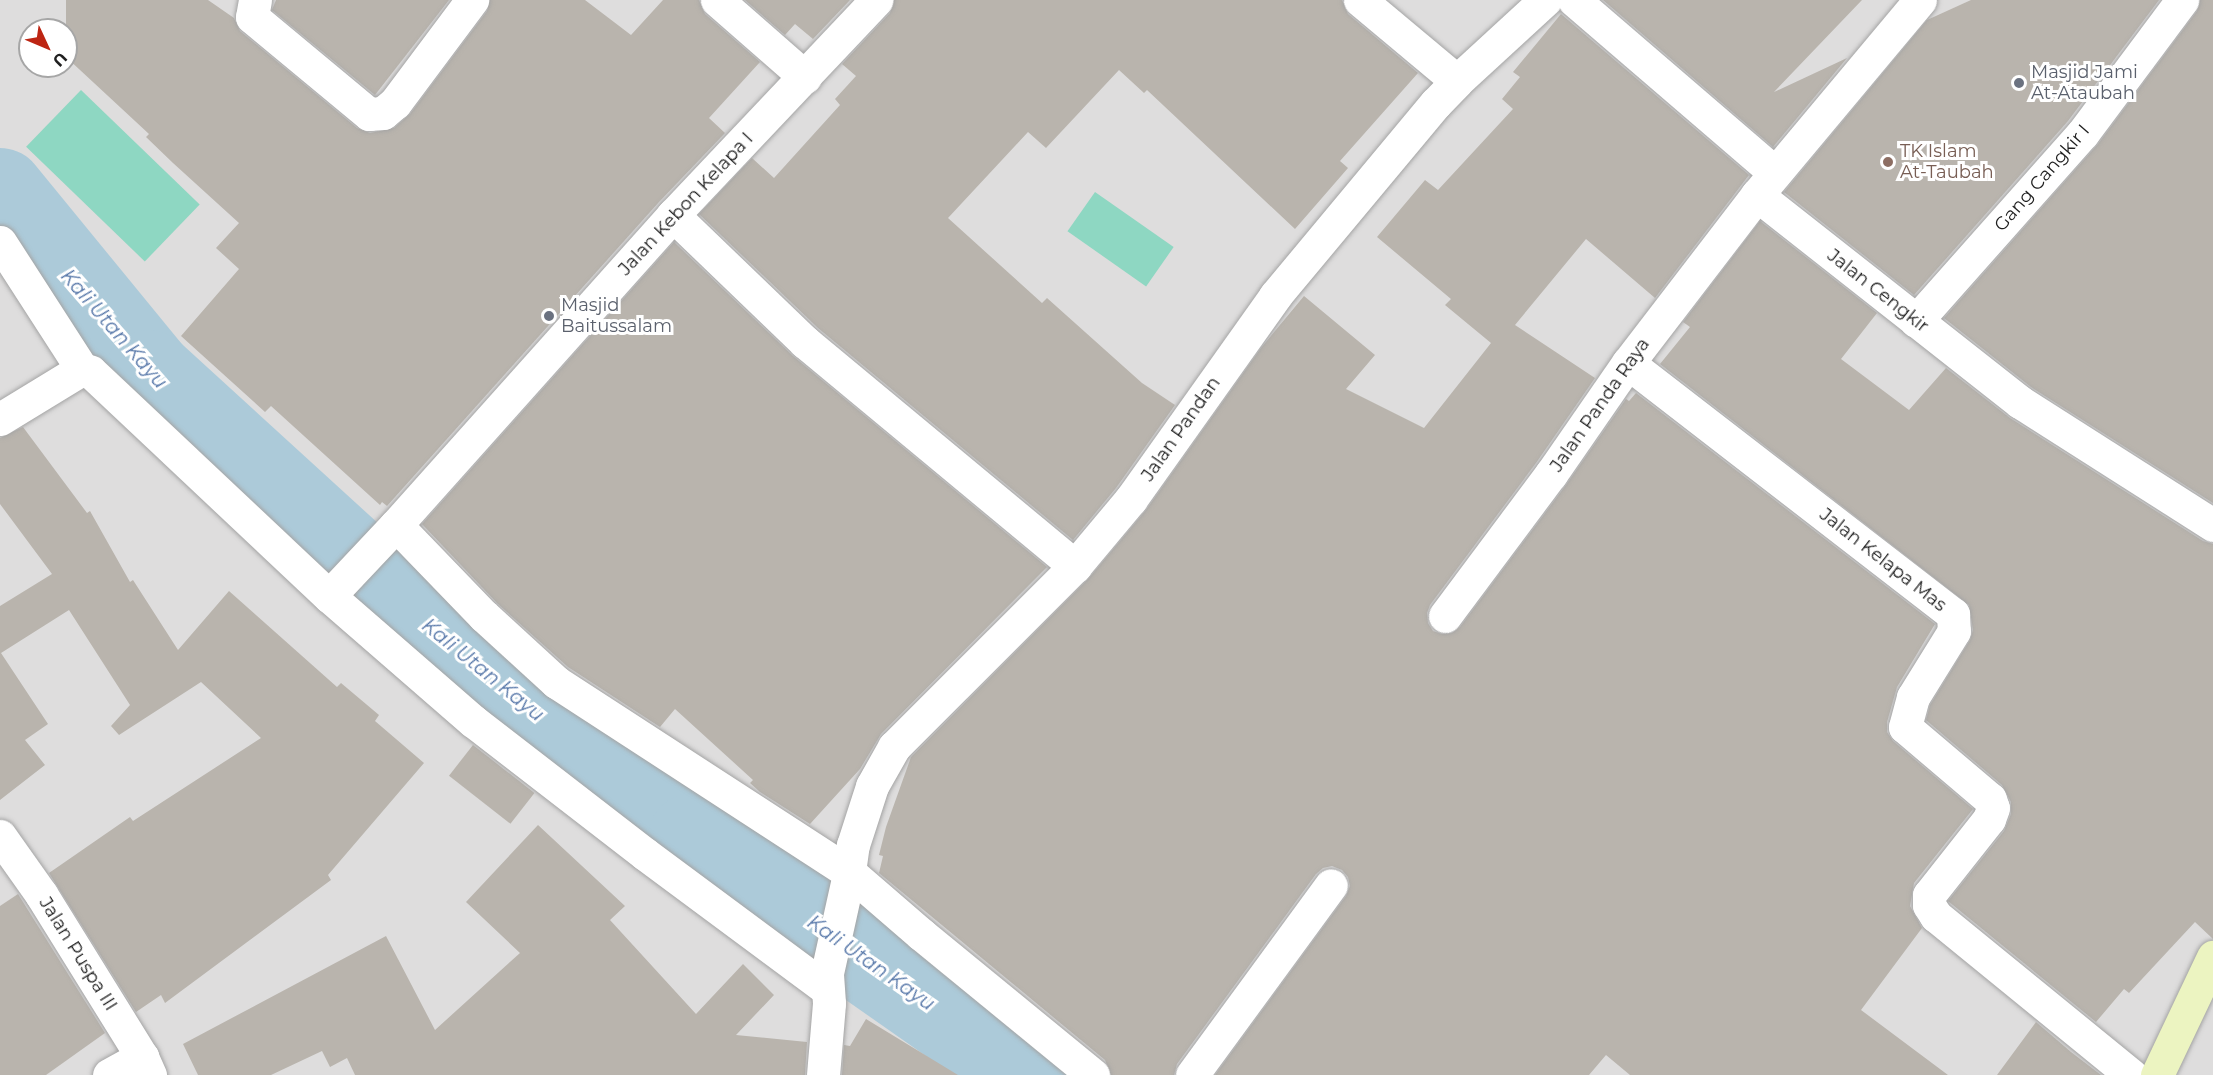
<!DOCTYPE html>
<html>
<head>
<meta charset="utf-8">
<style>
  body { margin:0 }
  #map { position:relative; width:2213px; height:1075px; overflow:hidden; background:#f0eee8; font-family:Montserrat,sans-serif }
  div>[style] { position:absolute }
  .residential>* { inset:0; background:#dedddd }
  .pitch>* { inset:0; background:#8ed7c2; transform-origin:0 0 }
  .river>* { height:90px; margin:-45px; padding:0 45px; transform-origin:45px; border-radius:45px; background:#accad9 }
  .building>* { inset:0; background:#b9b4ad; transform-origin:0 0 }
  .roads { filter:drop-shadow(0 0 2px #a4a4a4) drop-shadow(0 0 2px #a4a4a4) }
  .street>* { height:33px; margin:-16.5px; padding:0 16.5px; transform-origin:16.5px; border-radius:16.5px; background:#fff }
  .secondary>* { height:33px; margin:-16.5px; padding:0 16.5px; transform-origin:16.5px; border-radius:16.5px; background:#ecf4c1 }
  .dots>* { width:16px; height:16px; translate:-50% -50%; box-sizing:border-box; border:3px solid #fff; border-radius:50% }
  span { translate:-50% -50%; white-space:nowrap; text-align:center; line-height:1.15; -webkit-text-stroke:6px #fff; paint-order:stroke }
  .worship-label { font-size:18px; color:#5b616d }
  .left { translate:0 -50%; text-align:left }
  .education-label { font-size:18px; color:#785e54 }
  .street-label { font-size:18px; color:#202020 }
  .water-label { font-size:20px; color:#5576a8; font-style:italic }
  .north { position:absolute; left:18px; top:18px; width:60px; height:60px; box-sizing:border-box; background:#fff; border:2px solid #a6a6a6; border-radius:50%; rotate:134deg; font-size:16px; font-weight:700; line-height:24px; text-align:center; color:#202020 }
  .north::after { content:''; display:block; margin:auto; width:21px; height:27px; background:#bd2513; clip-path:polygon(50% 0,100% 100%,50% 72%,0 100%) }
</style>
</head>
<body>
<div id="map">
  <div class="residential">
    <div style="clip-path:polygon(evenodd,0 0,2213px 0,2213px 1075px,0 1075px,0 0,30px 30px,66px 30px,66px 66px,30px 66px,30px 30px)"></div>
  </div>
  <div class="pitch">
    <div style="left:81px;top:90px;width:165px;height:79px;rotate:44deg"></div>
    <div style="left:1095px;top:192px;width:96px;height:48px;rotate:35deg"></div>
  </div>
  <div class="river">
    <div style="left:0;top:193px;width:235px;rotate:50.7deg"></div>
    <div style="left:149px;top:375px;width:326px;rotate:42.4deg"></div>
    <div style="left:390px;top:595px;width:388px;rotate:38.7deg"></div>
    <div style="left:693px;top:838px;width:413px;rotate:35deg"></div>
  </div>
  <div class="building">
    <div style="clip-path:polygon(66px 0,208px 0,234px 18px,240px 31px,357px 128px,370px 133px,394px 128px,410px 114px,487px 11px,490px 0,585px 0,631px 35px,663px 0,699px 0,705px 14px,760px 62px,709px 118px,725px 133px,659px 202px,387px 506px,382px 502px,380px 505px,271px 406px,265px 412px,181px 336px,239px 269px,216px 248px,239px 223px,173px 163px,146px 137px,149px 134px,66px 57px)"></div>
    <div style="clip-path:polygon(276px 0,449px 0,375px 95px,272px 10px)"></div>
    <div style="clip-path:polygon(745px 0,850px 0,813px 39px,795px 24px,785px 35px)"></div>
    <div style="clip-path:polygon(894px 0,1342px 0,1348px 14px,1418px 73px,1340px 161px,1348px 168px,1295px 229px,1147px 90px,1144px 93px,1119px 70px,1046px 148px,1028px 132px,948px 218px,1042px 303px,1047px 298px,1142px 383px,1175px 405px,1116px 488px,1073px 540px,818px 328px,699px 214px,752px 158px,774px 178px,840px 105px,835px 99px,856px 76px,842px 64px,890px 13px)"></div>
    <div style="clip-path:polygon(1603px 0,1862px 0,1774px 92px,1847px 58px,1773px 147px)"></div>
    <div style="clip-path:polygon(1971px 0,2159px 0,2068px 121px,1914px 295px,1784px 192px,1927px 20px)"></div>
    <div style="clip-path:polygon(2200px 0,2213px 0,2213px 503px,2031px 387px,1944px 318px,2098px 144px,2197px 11px)"></div>
    <div style="clip-path:polygon(1561px 14px,1749px 175px,1655px 298px,1586px 239px,1515px 325px,1595px 378px,1536px 463px,1430px 605px,1427px 613px,1428px 623px,1433px 631px,1442px 634px,1452px 633px,1460px 627px,1566px 485px,1626px 399px,1629px 401px,1636px 393px,1935px 624px,1897px 687px,1887px 722px,1887px 732px,1893px 741px,1973px 809px,1914px 883px,1910px 906px,1922px 928px,1861px 1010px,1948px 1075px,1630px 1075px,1606px 1055px,1589px 1075px,1215px 1075px,1346px 896px,1350px 886px,1348px 877px,1342px 870px,1332px 866px,1323px 868px,1316px 874px,1177px 1064px,1174px 1075px,1111px 1075px,1105px 1060px,879px 873px,883px 856px,879px 855px,886px 827px,911px 757px,1089px 578px,1146px 510px,1261px 348px,1304px 296px,1375px 355px,1346px 389px,1424px 428px,1491px 343px,1445px 305px,1451px 299px,1377px 237px,1425px 180px,1438px 190px,1513px 109px,1502px 99px,1520px 77px,1513px 72px)"></div>
    <div style="clip-path:polygon(1760px 221px,1877px 313px,1841px 359px,1909px 410px,1946px 368px,2010px 418px,2203px 541px,2213px 544px,2213px 939px,2195px 922px,2129px 993px,2124px 989px,2096px 1022px,1948px 901px,2004px 831px,2011px 814px,2011px 802px,2002px 785px,1926px 720px,1930px 705px,1970px 640px,1973px 630px,1969px 605px,1660px 364px,1690px 327px,1683px 322px)"></div>
    <div style="clip-path:polygon(674px 242px,793px 356px,1047px 567px,881px 734px,860px 769px,810px 824px,760px 792px,750px 783px,753px 780px,675px 709px,660px 727px,568px 667px,497px 603px,422px 524px)"></div>
    <div style="clip-path:polygon(23px 427px,87px 513px,90px 511px,130px 582px,133px 580px,178px 650px,229px 591px,337px 687px,341px 683px,379px 715px,375px 721px,424px 763px,328px 875px,331px 880px,165px 1003px,161px 995px,136px 1012px,49px 873px,130px 817px,133px 821px,261px 738px,201px 682px,119px 735px,111px 726px,130px 705px,69px 610px,1px 653px,48px 724px,25px 740px,45px 765px,0 800px,0 606px,52px 574px,0 504px,0 438px)"></div>
    <div style="left:473px;top:745px;width:78px;height:39px;rotate:38deg"></div>
    <div style="clip-path:polygon(538px 825px,625px 906px,610px 920px,696px 1014px,743px 964px,774px 995px,736px 1035px,807px 1042px,805px 1075px,355px 1075px,347px 1058px,330px 1067px,322px 1051px,271px 1075px,198px 1075px,183px 1044px,386px 936px,435px 1030px,520px 953px,466px 902px)"></div>
    <div style="clip-path:polygon(18px 894px,105px 1033px,46px 1075px,0 1075px,0 906px)"></div>
    <div style="clip-path:polygon(866px 1019px,958px 1075px,842px 1075px,844px 1045px,850px 1046px)"></div>
    <div style="clip-path:polygon(2036px 1022px,2071px 1052px,2101px 1075px,1997px 1075px)"></div>
  </div>
  <div class="roads">
    <div class="street">
      <div style="left:255px;top:0;width:17px;rotate:100deg"></div>
      <div style="left:252px;top:17px;width:152px;rotate:39.7deg"></div>
      <div style="left:369px;top:114px;width:14px;rotate:-4deg"></div>
      <div style="left:383px;top:113px;width:16px;rotate:-40deg"></div>
      <div style="left:395px;top:103px;width:129px;rotate:-53.2deg"></div>
      <div style="left:717px;top:0;width:117px;rotate:41.2deg"></div>
      <div style="left:1360px;top:0;width:126px;rotate:39.9deg"></div>
      <div style="left:1574px;top:0;width:265px;rotate:40.7deg"></div>
      <div style="left:1757px;top:195px;width:335px;rotate:38.2deg"></div>
      <div style="left:2020px;top:402px;width:229px;rotate:32.5deg"></div>
      <div style="left:673px;top:215px;width:183px;rotate:43.9deg"></div>
      <div style="left:805px;top:342px;width:351px;rotate:39.7deg"></div>
      <div style="left:0;top:242px;width:151px;rotate:57.2deg"></div>
      <div style="left:1916px;top:321px;width:251px;rotate:-48.4deg"></div>
      <div style="left:2083px;top:133px;width:166px;rotate:-53.3deg"></div>
      <div style="left:1628px;top:363px;width:411px;rotate:37.7deg"></div>
      <div style="left:1953px;top:614px;width:17px;rotate:87deg"></div>
      <div style="left:1954px;top:631px;width:78px;rotate:121.8deg"></div>
      <div style="left:1913px;top:697px;width:31px;rotate:105deg"></div>
      <div style="left:1905px;top:727px;width:111px;rotate:40.3deg"></div>
      <div style="left:1990px;top:799px;width:9px;rotate:72deg"></div>
      <div style="left:1993px;top:808px;width:12px;rotate:110deg"></div>
      <div style="left:1989px;top:819px;width:97px;rotate:128.3deg"></div>
      <div style="left:1929px;top:895px;width:10px;rotate:90deg"></div>
      <div style="left:1929px;top:905px;width:13px;rotate:58deg"></div>
      <div style="left:1936px;top:916px;width:252px;rotate:39.2deg"></div>
      <div style="left:0;top:419px;width:96px;rotate:-31.4deg"></div>
      <div style="left:82px;top:369px;width:9px;rotate:18deg"></div>
      <div style="left:91px;top:372px;width:327px;rotate:43.3deg"></div>
      <div style="left:329px;top:596px;width:191px;rotate:41deg"></div>
      <div style="left:473px;top:721px;width:217px;rotate:37.7deg"></div>
      <div style="left:645px;top:854px;width:227px;rotate:36.6deg"></div>
      <div style="left:396px;top:525px;width:127px;rotate:46deg"></div>
      <div style="left:484px;top:616px;width:98px;rotate:42.5deg"></div>
      <div style="left:556px;top:682px;width:349px;rotate:33deg"></div>
      <div style="left:849px;top:872px;width:96px;rotate:40.8deg"></div>
      <div style="left:922px;top:935px;width:221px;rotate:39.3deg"></div>
      <div style="left:329px;top:596px;width:98px;rotate:-46.7deg"></div>
      <div style="left:396px;top:525px;width:416px;rotate:-48.2deg"></div>
      <div style="left:673px;top:215px;width:296px;rotate:-46.6deg"></div>
      <div style="left:1445px;top:616px;width:177px;rotate:-53.3deg"></div>
      <div style="left:1551px;top:474px;width:135px;rotate:-55.3deg"></div>
      <div style="left:1628px;top:363px;width:212px;rotate:-52.5deg"></div>
      <div style="left:1757px;top:195px;width:254px;rotate:-50.1deg"></div>
      <div style="left:0;top:836px;width:71px;rotate:54.7deg"></div>
      <div style="left:41px;top:894px;width:192px;rotate:58.2deg"></div>
      <div style="left:142px;top:1057px;width:20px;rotate:66deg"></div>
      <div style="left:849px;top:872px;width:27px;rotate:-82deg"></div>
      <div style="left:853px;top:845px;width:62px;rotate:-72.1deg"></div>
      <div style="left:872px;top:786px;width:45px;rotate:-60.6deg"></div>
      <div style="left:894px;top:747px;width:256px;rotate:-45deg"></div>
      <div style="left:1075px;top:566px;width:87px;rotate:-50.1deg"></div>
      <div style="left:1131px;top:499px;width:249px;rotate:-54.6deg"></div>
      <div style="left:1275px;top:296px;width:251px;rotate:-50.2deg"></div>
      <div style="left:1436px;top:103px;width:30px;rotate:-46deg"></div>
      <div style="left:1457px;top:81px;width:120px;rotate:-42.6deg"></div>
      <div style="left:109px;top:1075px;width:38px;rotate:-29deg"></div>
      <div style="left:823px;top:1075px;width:72px;rotate:-85.2deg"></div>
      <div style="left:829px;top:1003px;width:30px;rotate:-94deg"></div>
      <div style="left:827px;top:973px;width:97px;rotate:-77.5deg"></div>
      <div style="left:1192px;top:1075px;width:235px;rotate:-53.8deg"></div>
    </div>
    <div class="secondary">
      <div style="left:2157px;top:1075px;width:131px;rotate:-64.6deg"></div>
    </div>
  </div>
  <div class="dots">
    <div style="left:2019px;top:83px;background:#6b7280"></div>
    <div style="left:1888px;top:162px;background:#8d6e63"></div>
    <div style="left:549px;top:316px;background:#6b7280"></div>
  </div>
  <div class="worship-label">
    <span class="left" style="left:2031px;top:83px">Masjid Jami<br>At-Ataubah</span>
    <span class="left" style="left:561px;top:316px">Masjid<br>Baitussalam</span>
  </div>
  <div class="education-label">
    <span class="left" style="left:1900px;top:162px">TK Islam<br>At-Taubah</span>
  </div>
  <div class="street-label">
    <span style="left:2042px;top:178px;rotate:-49deg">Gang Cangkir I</span>
    <span style="left:686px;top:204px;rotate:-47deg">Jalan Kebon Kelapa I</span>
    <span style="left:1878px;top:291px;rotate:38deg">Jalan Cengkir</span>
    <span style="left:1600px;top:405px;rotate:-55deg">Jalan Panda Raya</span>
    <span style="left:1181px;top:429px;rotate:-55deg">Jalan Pandan</span>
    <span style="left:1883px;top:560px;rotate:38deg">Jalan Kelapa Mas</span>
    <span style="left:78px;top:954px;rotate:58deg">Jalan Puspa III</span>
  </div>
  <div class="water-label">
    <span style="left:114px;top:329px;rotate:49deg">Kali Utan Kayu</span>
    <span style="left:483px;top:670px;rotate:39deg">Kali Utan Kayu</span>
    <span style="left:871px;top:963px;rotate:35deg">Kali Utan Kayu</span>
  </div>
  <div class="north">U</div>
</div>
</body>
</html>
